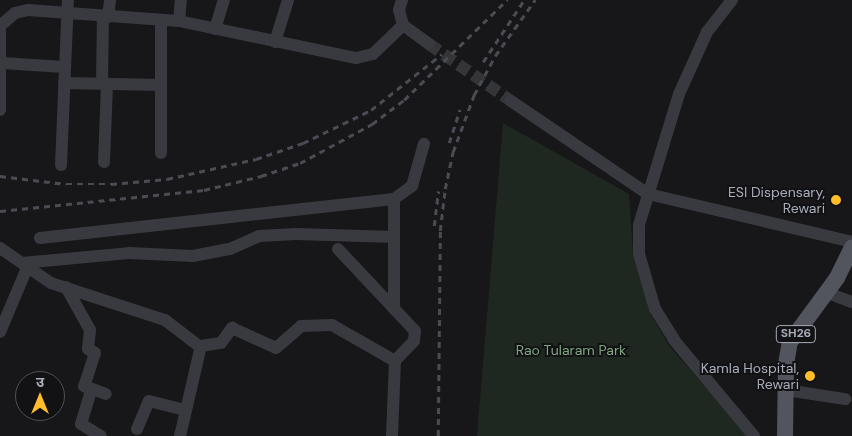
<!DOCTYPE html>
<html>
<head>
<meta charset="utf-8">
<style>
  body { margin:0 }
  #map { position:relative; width:852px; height:436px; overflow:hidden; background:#171719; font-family:"DM Sans","Noto Sans Devanagari",sans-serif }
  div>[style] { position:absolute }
  .green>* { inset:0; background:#1e2820 }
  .minor-tunnel>* { height:12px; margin-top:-6px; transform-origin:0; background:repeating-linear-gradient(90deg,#343539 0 12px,transparent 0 18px) }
  .minor>* { height:12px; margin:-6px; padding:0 6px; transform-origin:6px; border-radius:6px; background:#393a40 }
  .major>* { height:16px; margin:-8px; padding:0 8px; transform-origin:8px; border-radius:8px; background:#53555e }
  .rail>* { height:2.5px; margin-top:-1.25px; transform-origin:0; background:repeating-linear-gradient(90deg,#4a4c54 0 6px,transparent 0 11px) }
  .dots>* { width:14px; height:14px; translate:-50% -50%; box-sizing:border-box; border:2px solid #121214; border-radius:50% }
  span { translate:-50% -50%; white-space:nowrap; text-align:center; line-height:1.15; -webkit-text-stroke:4px #121214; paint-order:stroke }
  .shield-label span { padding:1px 4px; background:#121214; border:1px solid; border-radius:4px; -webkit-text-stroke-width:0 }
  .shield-label { font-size:12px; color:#a8adba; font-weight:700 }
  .poi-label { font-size:14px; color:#a8adba }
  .right { translate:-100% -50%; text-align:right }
  .park-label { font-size:14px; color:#7da781 }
  .north { position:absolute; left:15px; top:371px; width:50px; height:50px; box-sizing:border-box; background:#121214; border:1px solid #4e5056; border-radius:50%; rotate:0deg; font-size:14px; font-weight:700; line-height:20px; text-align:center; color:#a8adba }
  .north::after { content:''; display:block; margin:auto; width:18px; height:22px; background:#ffbd29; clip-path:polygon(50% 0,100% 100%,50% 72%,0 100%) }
</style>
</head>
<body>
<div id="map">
  <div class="green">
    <div style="clip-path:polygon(503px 123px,629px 194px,633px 254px,651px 315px,670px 347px,749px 436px,477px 436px)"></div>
  </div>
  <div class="minor-tunnel">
    <div style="left:429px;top:44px;width:100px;rotate:34.8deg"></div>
  </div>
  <div class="minor">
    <div style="left:402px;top:0;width:10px;rotate:107deg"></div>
    <div style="left:399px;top:10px;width:16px;rotate:75deg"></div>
    <div style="left:403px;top:25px;width:32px;rotate:36deg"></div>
    <div style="left:732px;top:0;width:41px;rotate:128deg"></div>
    <div style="left:707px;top:32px;width:68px;rotate:114.3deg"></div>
    <div style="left:679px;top:94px;width:137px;rotate:107deg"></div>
    <div style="left:639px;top:225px;width:29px;rotate:90deg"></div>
    <div style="left:639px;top:254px;width:57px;rotate:73.8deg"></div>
    <div style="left:655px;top:309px;width:36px;rotate:58deg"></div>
    <div style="left:674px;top:340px;width:125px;rotate:50.2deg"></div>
    <div style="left:108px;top:17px;width:17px;rotate:-83deg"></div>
    <div style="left:161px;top:20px;width:133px;rotate:90deg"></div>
    <div style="left:179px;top:21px;width:21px;rotate:-85deg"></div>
    <div style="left:0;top:26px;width:20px;rotate:-41deg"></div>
    <div style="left:15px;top:13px;width:13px;rotate:-13deg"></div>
    <div style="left:28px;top:10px;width:151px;rotate:4.2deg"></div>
    <div style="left:179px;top:21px;width:181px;rotate:11.8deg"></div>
    <div style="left:356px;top:58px;width:17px;rotate:-13deg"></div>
    <div style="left:373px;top:54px;width:42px;rotate:-44deg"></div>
    <div style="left:0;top:28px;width:82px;rotate:90deg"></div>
    <div style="left:215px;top:29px;width:30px;rotate:-73deg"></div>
    <div style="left:275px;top:42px;width:44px;rotate:-72.8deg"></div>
    <div style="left:2px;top:63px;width:62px;rotate:3.7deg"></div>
    <div style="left:64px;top:83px;width:97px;rotate:1.2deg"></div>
    <div style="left:102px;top:84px;width:68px;rotate:-89.2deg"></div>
    <div style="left:511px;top:101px;width:166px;rotate:34.2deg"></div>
    <div style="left:648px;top:194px;width:210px;rotate:13.2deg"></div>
    <div style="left:104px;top:162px;width:78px;rotate:-87.8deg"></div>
    <div style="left:61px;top:165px;width:165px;rotate:-87.6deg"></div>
    <div style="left:394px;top:199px;width:108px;rotate:90deg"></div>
    <div style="left:40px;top:238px;width:356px;rotate:-6.3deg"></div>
    <div style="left:394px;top:199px;width:22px;rotate:-36deg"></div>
    <div style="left:412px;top:186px;width:44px;rotate:-74.1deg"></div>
    <div style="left:0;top:248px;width:62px;rotate:34.5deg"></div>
    <div style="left:51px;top:283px;width:120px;rotate:18deg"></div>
    <div style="left:165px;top:320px;width:44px;rotate:37.6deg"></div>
    <div style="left:338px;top:249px;width:112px;rotate:46.8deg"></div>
    <div style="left:415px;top:331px;width:10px;rotate:96deg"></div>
    <div style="left:414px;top:341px;width:28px;rotate:134deg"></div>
    <div style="left:395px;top:361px;width:75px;rotate:92.3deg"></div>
    <div style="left:22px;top:263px;width:107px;rotate:-5.3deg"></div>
    <div style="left:129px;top:253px;width:64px;rotate:2.7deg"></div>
    <div style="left:193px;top:256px;width:38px;rotate:-11deg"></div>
    <div style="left:230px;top:249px;width:32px;rotate:-24deg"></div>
    <div style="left:259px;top:236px;width:37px;rotate:-3deg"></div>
    <div style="left:296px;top:234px;width:98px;rotate:1.8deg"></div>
    <div style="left:66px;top:287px;width:49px;rotate:60.8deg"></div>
    <div style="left:90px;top:330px;width:19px;rotate:96deg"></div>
    <div style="left:88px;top:349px;width:8px;rotate:30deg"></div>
    <div style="left:95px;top:353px;width:35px;rotate:108deg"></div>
    <div style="left:84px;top:386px;width:23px;rotate:20deg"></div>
    <div style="left:828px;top:293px;width:26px;rotate:21deg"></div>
    <div style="left:0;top:332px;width:69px;rotate:-67.1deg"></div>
    <div style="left:786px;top:390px;width:60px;rotate:8.7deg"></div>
    <div style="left:91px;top:391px;width:34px;rotate:107deg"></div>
    <div style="left:81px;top:424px;width:23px;rotate:31deg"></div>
    <div style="left:137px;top:429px;width:30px;rotate:-67deg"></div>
    <div style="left:149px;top:401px;width:37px;rotate:14deg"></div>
    <div style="left:180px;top:436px;width:92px;rotate:-76.9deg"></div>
    <div style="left:201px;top:346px;width:20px;rotate:-9deg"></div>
    <div style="left:221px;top:343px;width:19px;rotate:-54deg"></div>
    <div style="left:232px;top:328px;width:48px;rotate:24.4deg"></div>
    <div style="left:276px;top:348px;width:33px;rotate:-41deg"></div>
    <div style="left:301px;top:326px;width:31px;rotate:-2deg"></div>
    <div style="left:332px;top:325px;width:73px;rotate:29.7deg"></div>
  </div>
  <div class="major">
    <div style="left:785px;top:436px;width:72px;rotate:-89.2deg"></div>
    <div style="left:786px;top:364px;width:22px;rotate:-80deg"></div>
    <div style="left:790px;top:342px;width:79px;rotate:-53.7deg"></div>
    <div style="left:837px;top:278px;width:34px;rotate:-64deg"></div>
  </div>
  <div class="rail">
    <div style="left:483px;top:62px;width:74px;rotate:-56.5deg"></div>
    <div style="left:449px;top:143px;width:35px;rotate:-72deg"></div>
    <div style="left:0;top:176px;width:66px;rotate:6.9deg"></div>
    <div style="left:66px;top:184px;width:45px"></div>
    <div style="left:111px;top:184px;width:56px;rotate:-5.1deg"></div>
    <div style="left:167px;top:179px;width:91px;rotate:-12.7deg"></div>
    <div style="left:256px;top:159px;width:50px;rotate:-18.8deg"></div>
    <div style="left:303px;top:143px;width:76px;rotate:-25.9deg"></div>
    <div style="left:371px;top:110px;width:90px;rotate:-38.3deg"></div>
    <div style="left:0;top:211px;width:205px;rotate:-5.9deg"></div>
    <div style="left:204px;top:190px;width:59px;rotate:-13.8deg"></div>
    <div style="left:261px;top:176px;width:41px;rotate:-18.4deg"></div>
    <div style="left:300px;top:163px;width:82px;rotate:-28.4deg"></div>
    <div style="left:372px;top:124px;width:40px;rotate:-37deg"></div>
    <div style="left:404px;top:100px;width:144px;rotate:-44.2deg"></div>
    <div style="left:434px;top:226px;width:35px;rotate:-83deg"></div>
    <div style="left:438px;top:436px;width:205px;rotate:-89.4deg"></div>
    <div style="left:440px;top:231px;width:42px;rotate:-83.2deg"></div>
    <div style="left:445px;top:189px;width:38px;rotate:-78deg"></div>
    <div style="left:453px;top:152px;width:61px;rotate:-69.8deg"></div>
    <div style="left:474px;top:95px;width:44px;rotate:-61.7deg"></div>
    <div style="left:495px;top:56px;width:69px;rotate:-54.5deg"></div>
  </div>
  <div class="dots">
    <div style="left:836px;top:200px;background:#ffbd29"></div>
    <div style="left:810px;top:376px;background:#ffbd29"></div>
  </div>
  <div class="shield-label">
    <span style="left:796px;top:334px">SH26</span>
  </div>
  <div class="poi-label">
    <span class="right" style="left:825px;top:200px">ESI Dispensary,<br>Rewari</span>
    <span class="right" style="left:799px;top:376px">Kamla Hospital,<br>Rewari</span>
  </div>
  <div class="park-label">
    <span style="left:571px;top:350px">Rao Tularam Park</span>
  </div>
  <div class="north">उ</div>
</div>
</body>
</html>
